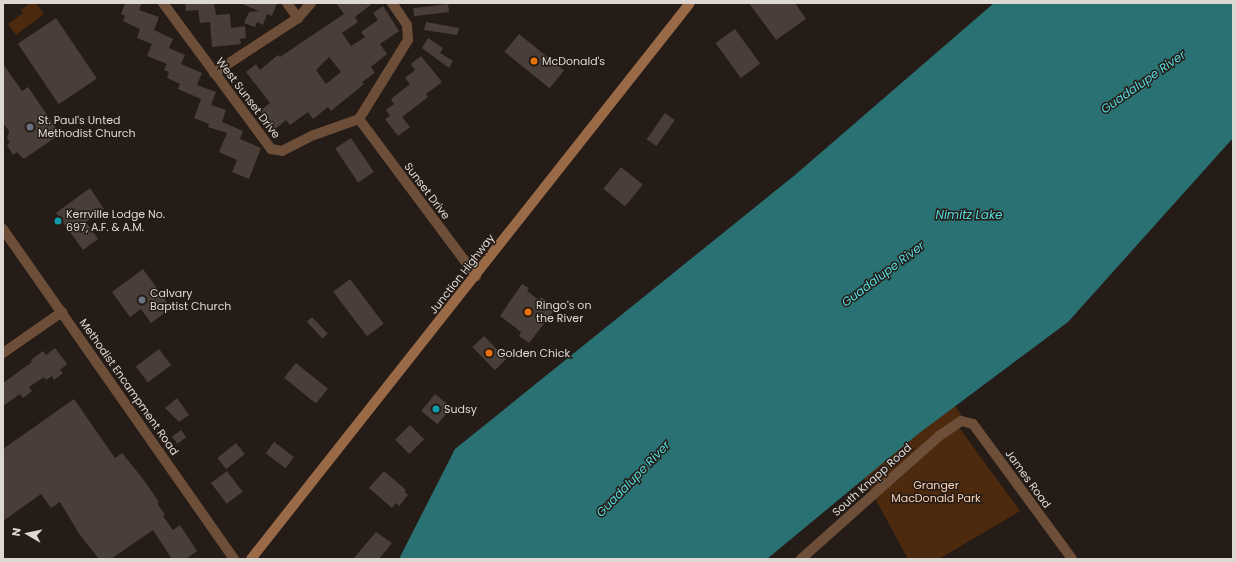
<!DOCTYPE html>
<html>
<head>
<meta charset="utf-8">
<style>
  body { margin:0 }
  #map { position:relative; width:1236px; height:562px; overflow:hidden; background:#251c17; font-family:Poppins,sans-serif }
  div>[style] { position:absolute }
  .green>* { inset:0; background:#4d290d }
  .water>* { inset:0; background:#2a7173 }
  .building>* { inset:0; background:#493f38; transform-origin:0 0 }
  .street>* { height:10px; margin:-5px; padding:0 5px; transform-origin:5px; border-radius:5px; background:#6d4f39 }
  .secondary>* { height:10px; margin:-5px; padding:0 5px; transform-origin:5px; border-radius:5px; background:#9a6a47 }
  .dots>* { width:11px; height:11px; translate:-50% -50%; box-sizing:border-box; border:2px solid #251c17; border-radius:50% }
  span { translate:-50% -50%; white-space:nowrap; text-align:center; line-height:1.15; -webkit-text-stroke:3px #251c17; paint-order:stroke }
  .poi-label { font-size:11px; color:#ded8d4 }
  .left { translate:0 -50%; text-align:left }
  .street-label { font-size:11px; color:#ded8d4 }
  .park-label { font-size:11px; color:#fbd2b7 }
  .water-label { font-size:12px; color:#53dde1; font-style:italic }
  .frame { position:absolute; inset:0; border:4px solid #ded8d4; pointer-events:none }
  .north { position:absolute; left:8px; top:514px; width:40px; height:40px; -webkit-text-stroke:3px #251c17; paint-order:stroke; rotate:279deg; font-size:11px; font-weight:700; line-height:16px; text-align:center; color:#ded8d4 }
  .north::after { content:''; display:block; margin:auto; width:14px; height:18px; background:#ded8d4; clip-path:polygon(50% 0,100% 100%,50% 72%,0 100%) }
</style>
</head>
<body>
<div id="map">
  <div class="green">
    <div style="clip-path:polygon(30px 3px,36px 3px,44px 14px,16px 35px,8px 24px,23px 13px,21px 10px)"></div>
    <div style="clip-path:polygon(949px 397px,962px 416px,955px 422px,1020px 511px,939px 559px,908px 559px,859px 469px)"></div>
  </div>
  <div class="water">
    <div style="clip-path:polygon(994px 3px,1233px 3px,1233px 138px,1068px 322px,918px 434px,767px 559px,399px 559px,455px 449px,795px 175px)"></div>
  </div>
  <div class="building">
    <div style="clip-path:polygon(125px 3px,142px 3px,139px 10px,159px 17px,154px 30px,173px 39px,169px 48px,185px 55px,181px 64px,202px 73px,197px 85px,216px 92px,211px 105px,226px 110px,222px 122px,243px 131px,240px 139px,261px 148px,249px 179px,232px 172px,237px 160px,219px 152px,227px 133px,208px 127px,209px 124px,194px 118px,201px 99px,178px 89px,180px 84px,167px 78px,169px 72px,164px 70px,167px 64px,147px 56px,152px 44px,137px 38px,140px 29px,123px 21px,125px 16px,121px 14px)"></div>
    <div style="clip-path:polygon(185px 3px,214px 3px,216px 15px,230px 14px,231px 28px,245px 26px,246px 38px,240px 39px,241px 44px,212px 47px,210px 22px,200px 23px,198px 10px,186px 11px)"></div>
    <div style="clip-path:polygon(240px 3px,277px 3px,272px 16px,267px 14px,263px 25px,257px 22px,255px 27px,244px 23px,249px 12px,259px 11px)"></div>
    <div style="clip-path:polygon(evenodd,336px 3px,373px 3px,355px 17px,358px 22px,342px 33px,351px 46px,365px 37px,361px 32px,378px 20px,373px 13px,383px 6px,399px 31px,380px 44px,387px 54px,371px 67px,375px 73px,362px 82px,364px 84px,331px 111px,328px 107px,313px 119px,308px 112px,290px 125px,286px 120px,272px 132px,265px 124px,268px 121px,260px 111px,270px 103px,246px 72px,256px 64px,260px 70px,278px 55px,280px 57px,344px 14px,336px 3px,329px 57px,341px 72px,326px 84px,316px 70px,329px 57px)"></div>
    <div style="clip-path:polygon(749px 3px,795px 3px,806px 19px,776px 40px)"></div>
    <div style="left:448px;top:4px;width:8px;height:35px;rotate:83deg"></div>
    <div style="left:56px;top:18px;width:73px;height:46px;rotate:56deg"></div>
    <div style="clip-path:polygon(426px 22px,459px 28px,457px 35px,424px 30px)"></div>
    <div style="left:735px;top:29px;width:43px;height:24px;rotate:54deg"></div>
    <div style="left:519px;top:34px;width:58px;height:23px;rotate:39deg"></div>
    <div style="clip-path:polygon(428px 38px,443px 48px,440px 53px,453px 61px,449px 68px,422px 48px)"></div>
    <div style="clip-path:polygon(421px 56px,442px 82px,426px 94px,428px 97px,402px 117px,410px 127px,398px 136px,385px 119px,390px 116px,386px 110px,394px 104px,391px 99px,410px 84px,405px 78px,415px 70px,411px 64px)"></div>
    <div style="clip-path:polygon(3px 64px,22px 91px,28px 87px,60px 134px,24px 159px,17px 152px,13px 155px,7px 145px,10px 142px,7px 139px,9px 131px,3px 123px)"></div>
    <div style="left:665px;top:113px;width:12px;height:32px;rotate:35deg"></div>
    <div style="left:351px;top:138px;width:41px;height:19px;rotate:56deg"></div>
    <div style="left:621px;top:167px;width:28px;height:28px;rotate:39deg"></div>
    <div style="clip-path:polygon(90px 188px,104px 209px,86px 222px,98px 239px,83px 250px,56px 213px)"></div>
    <div style="clip-path:polygon(143px 269px,171px 308px,151px 323px,141px 309px,130px 317px,112px 292px)"></div>
    <div style="left:350px;top:279px;width:56px;height:21px;rotate:53deg"></div>
    <div style="clip-path:polygon(522px 284px,529px 288px,527px 291px,539px 300px,541px 297px,556px 308px,529px 343px,519px 336px,521px 332px,500px 316px)"></div>
    <div style="left:312px;top:317px;width:23px;height:7px;rotate:47deg"></div>
    <div style="left:484px;top:336px;width:32px;height:16px;rotate:46deg"></div>
    <div style="clip-path:polygon(55px 348px,67px 364px,60px 370px,63px 373px,54px 380px,52px 376px,46px 380px,44px 377px,29px 387px,32px 391px,23px 398px,20px 394px,3px 406px,3px 383px,32px 362px,31px 360px,43px 351px,46px 355px)"></div>
    <div style="left:159px;top:349px;width:20px;height:29px;rotate:53deg"></div>
    <div style="left:296px;top:363px;width:41px;height:19px;rotate:39deg"></div>
    <div style="left:435px;top:394px;width:21px;height:22px;rotate:39deg"></div>
    <div style="clip-path:polygon(177px 398px,189px 415px,179px 422px,165px 408px)"></div>
    <div style="clip-path:polygon(74px 399px,115px 458px,122px 453px,143px 479px,159px 502px,157px 503px,165px 515px,163px 516px,173px 530px,180px 525px,197px 551px,186px 559px,172px 559px,153px 530px,111px 559px,99px 559px,80px 535px,60px 502px,51px 508px,41px 494px,3px 521px,3px 449px)"></div>
    <div style="left:410px;top:425px;width:20px;height:21px;rotate:45deg"></div>
    <div style="left:181px;top:430px;width:9px;height:11px;rotate:54deg"></div>
    <div style="left:274px;top:442px;width:25px;height:14px;rotate:37deg"></div>
    <div style="left:236px;top:443px;width:14px;height:24px;rotate:51deg"></div>
    <div style="left:227px;top:471px;width:26px;height:20px;rotate:53deg"></div>
    <div style="clip-path:polygon(384px 471px,406px 490px,405px 492px,408px 495px,399px 506px,396px 503px,392px 508px,369px 488px)"></div>
    <div style="clip-path:polygon(376px 532px,392px 543px,379px 559px,353px 559px)"></div>
  </div>
  <div class="street">
    <div style="left:163px;top:3px;width:182px;rotate:53.5deg"></div>
    <div style="left:271px;top:149px;width:11px;rotate:10deg"></div>
    <div style="left:282px;top:151px;width:36px;rotate:-27deg"></div>
    <div style="left:314px;top:135px;width:48px;rotate:-19.6deg"></div>
    <div style="left:287px;top:3px;width:19px;rotate:54deg"></div>
    <div style="left:214px;top:73px;width:100px;rotate:-33.2deg"></div>
    <div style="left:298px;top:18px;width:20px;rotate:-49deg"></div>
    <div style="left:359px;top:119px;width:196px;rotate:53.3deg"></div>
    <div style="left:359px;top:119px;width:93px;rotate:-58.2deg"></div>
    <div style="left:408px;top:40px;width:15px;rotate:-94deg"></div>
    <div style="left:407px;top:25px;width:27px;rotate:-124deg"></div>
    <div style="left:3px;top:229px;width:403px;rotate:55deg"></div>
    <div style="left:3px;top:353px;width:72px;rotate:-34.8deg"></div>
    <div style="left:801px;top:559px;width:185px;rotate:-41.7deg"></div>
    <div style="left:939px;top:436px;width:27px;rotate:-34deg"></div>
    <div style="left:961px;top:421px;width:12px;rotate:14deg"></div>
    <div style="left:973px;top:424px;width:167px;rotate:53.7deg"></div>
  </div>
  <div class="secondary">
    <div style="left:251px;top:559px;width:708px;rotate:-51.71deg"></div>
  </div>
  <div class="dots">
    <div style="left:534px;top:61px;background:#e8710a"></div>
    <div style="left:30px;top:127px;background:#6b7280"></div>
    <div style="left:58px;top:221px;background:#0f9aa8"></div>
    <div style="left:142px;top:300px;background:#6b7280"></div>
    <div style="left:528px;top:312px;background:#e8710a"></div>
    <div style="left:489px;top:353px;background:#e8710a"></div>
    <div style="left:436px;top:409px;background:#0f9aa8"></div>
  </div>
  <div class="poi-label">
    <span class="left" style="left:542px;top:61px">McDonald's</span>
    <span class="left" style="left:38px;top:127px">St. Paul's Unted<br>Methodist Church</span>
    <span class="left" style="left:66px;top:221px">Kerrville Lodge No.<br>697, A.F. &amp; A.M.</span>
    <span class="left" style="left:150px;top:300px">Calvary<br>Baptist Church</span>
    <span class="left" style="left:536px;top:312px">Ringo's on<br>the River</span>
    <span class="left" style="left:497px;top:353px">Golden Chick</span>
    <span class="left" style="left:444px;top:409px">Sudsy</span>
  </div>
  <div class="street-label">
    <span style="left:248px;top:98px;rotate:53deg">West Sunset Drive</span>
    <span style="left:427px;top:191px;rotate:53deg">Sunset Drive</span>
    <span style="left:462px;top:274px;rotate:-52deg">Junction Highway</span>
    <span style="left:129px;top:387px;rotate:55deg">Methodist Encampment Road</span>
    <span style="left:1028px;top:479px;rotate:54deg">James Road</span>
    <span style="left:872px;top:480px;rotate:-42deg">South Knapp Road</span>
  </div>
  <div class="park-label">
    <span style="left:936px;top:492px">Granger<br>MacDonald Park</span>
  </div>
  <div class="water-label">
    <span style="left:1143px;top:82px;rotate:-35deg">Guadalupe River</span>
    <span style="left:969px;top:215px">Nimitz Lake</span>
    <span style="left:883px;top:274px;rotate:-37deg">Guadalupe River</span>
    <span style="left:633px;top:479px;rotate:-46deg">Guadalupe River</span>
  </div>
  <div class="frame"></div>
  <div class="north">N</div>
</div>
</body>
</html>
